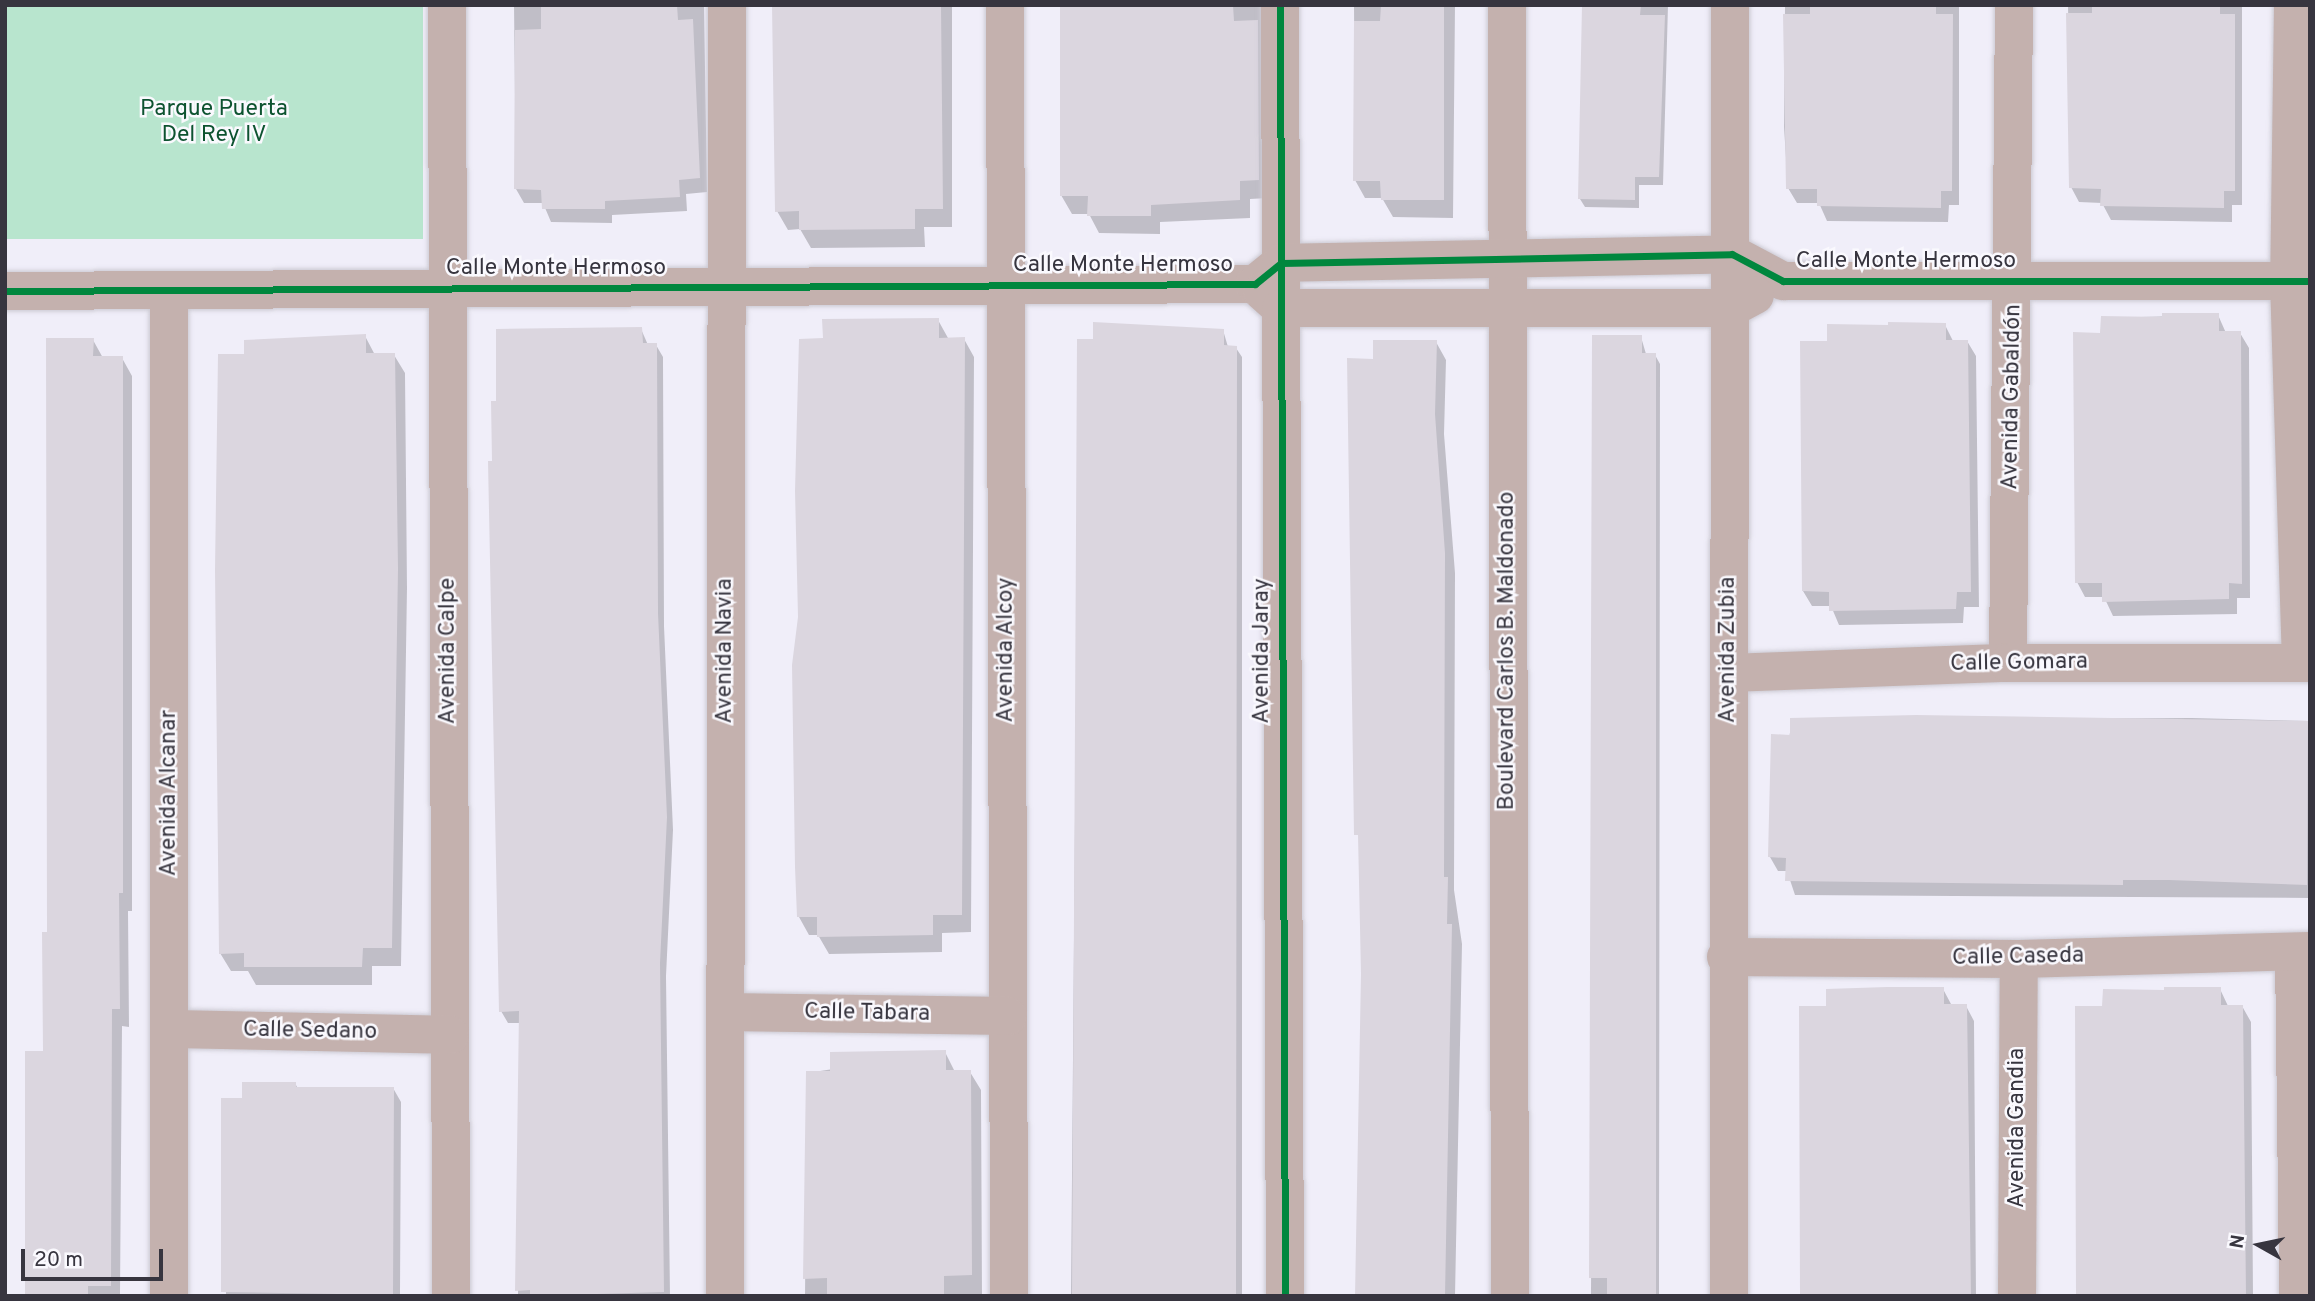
<!DOCTYPE html>
<html>
<head>
<meta charset="utf-8">
<style>
  body { margin:0 }
  #map { position:relative; width:2315px; height:1301px; overflow:hidden; background:#f0eef9; font-family:Overpass,sans-serif }
  div>[style] { position:absolute }
  .green>* { inset:0; background:#b8e5ce; transform-origin:0 0 }
  .shadow>* { inset:0; background:#0003 }
  .building>* { inset:0; background:#dbd6df }
  .roads { filter:drop-shadow(0 0 2px #cccad3) drop-shadow(0 0 2px #cccad3) }
  .minor>* { height:38px; margin:-19px; padding:0 19px; transform-origin:19px; border-radius:19px; background:#c4b1ae }
  .cycleway>* { height:7px; margin:-3.5px; padding:0 3.5px; transform-origin:3.5px; border-radius:3.5px; background:#00873e }
  span { translate:-50% -50%; white-space:nowrap; text-align:center; line-height:1.15; -webkit-text-stroke:5px #faf9fe; paint-order:stroke }
  .park-label { font-size:23px; color:#0d5330 }
  .street-label { font-size:23px; color:#37353f }
  .frame { position:absolute; inset:0; border:7px solid #37353f; pointer-events:none }
  .north { position:absolute; left:2224px; top:1210px; width:70px; height:70px; -webkit-text-stroke:5px #faf9fe; paint-order:stroke; rotate:279deg; font-size:19px; font-weight:700; line-height:28px; text-align:center; color:#37353f }
  .north::after { content:''; display:block; margin:auto; width:24px; height:32px; background:#37353f; clip-path:polygon(50% 0,100% 100%,50% 72%,0 100%) }
  .scale { position:absolute; left:21px; top:1249px; width:142px; height:32px; box-sizing:border-box; border:4px solid #37353f; border-top:0; padding-left:9px; font-size:21px; line-height:24px; white-space:nowrap; color:#37353f; -webkit-text-stroke:5px #faf9fe; paint-order:stroke }
</style>
</head>
<body>
<div id="map">
  <div class="green">
    <div style="left:5px;top:5px;width:418px;height:234px"></div>
  </div>
  <div class="shadow">
    <div style="clip-path:polygon(514px 5px,704px 5px,707px 192px,686px 194px,687px 211px,612px 215px,612px 223px,551px 222px,543px 203px,524px 203px,516px 189px)"></div>
    <div style="clip-path:polygon(777px 5px,952px 5px,952px 227px,924px 227px,925px 247px,811px 248px,800px 229px,788px 230px,777px 211px)"></div>
    <div style="clip-path:polygon(1060px 5px,1268px 5px,1268px 198px,1250px 199px,1250px 218px,1160px 222px,1160px 234px,1099px 233px,1089px 214px,1072px 214px,1061px 195px)"></div>
    <div style="clip-path:polygon(1354px 5px,1455px 5px,1453px 218px,1393px 217px,1382px 198px,1365px 198px,1355px 180px)"></div>
    <div style="clip-path:polygon(1584px 5px,1668px 5px,1663px 185px,1639px 185px,1639px 208px,1585px 207px,1580px 199px)"></div>
    <div style="clip-path:polygon(1785px 5px,1959px 5px,1959px 205px,1949px 205px,1948px 222px,1827px 221px,1819px 203px,1797px 203px,1788px 188px,1784px 127px)"></div>
    <div style="clip-path:polygon(2068px 5px,2242px 5px,2242px 205px,2232px 205px,2232px 222px,2111px 220px,2102px 203px,2079px 202px,2071px 187px)"></div>
    <div style="clip-path:polygon(2218px 315px,2226px 333px,2240px 333px,2249px 348px,2250px 598px,2237px 598px,2237px 614px,2113px 616px,2104px 597px,2085px 597px,2077px 582px,2102px 318px)"></div>
    <div style="clip-path:polygon(938px 320px,948px 338px,964px 339px,974px 357px,971px 932px,942px 933px,942px 952px,829px 954px,818px 935px,809px 935px,799px 917px,824px 340px)"></div>
    <div style="clip-path:polygon(1945px 325px,1953px 341px,1967px 341px,1976px 356px,1979px 607px,1964px 607px,1963px 623px,1839px 625px,1831px 606px,1812px 606px,1803px 591px,1829px 343px)"></div>
    <div style="clip-path:polygon(641px 329px,648px 345px,656px 345px,663px 357px,664px 626px,673px 830px,666px 976px,670px 1296px,518px 1296px,520px 1023px,508px 1023px,501px 1011px,494px 462px)"></div>
    <div style="clip-path:polygon(1223px 330px,1228px 347px,1236px 348px,1242px 357px,1242px 1296px,1071px 1296px,1079px 341px)"></div>
    <div style="clip-path:polygon(365px 336px,375px 355px,394px 355px,405px 373px,407px 588px,401px 966px,372px 966px,372px 985px,256px 985px,248px 971px,231px 971px,220px 953px,246px 356px)"></div>
    <div style="clip-path:polygon(1594px 336px,1641px 337px,1646px 354px,1655px 355px,1660px 364px,1659px 1296px,1591px 1296px)"></div>
    <div style="clip-path:polygon(93px 340px,103px 358px,122px 358px,132px 376px,132px 911px,128px 911px,129px 1027px,122px 1026px,120px 1296px,26px 1296px)"></div>
    <div style="clip-path:polygon(1436px 342px,1446px 360px,1444px 434px,1455px 573px,1454px 890px,1462px 944px,1455px 1296px,1358px 1296px,1375px 360px)"></div>
    <div style="clip-path:polygon(2192px 718px,2310px 721px,2310px 898px,1795px 895px,1787px 871px,1778px 871px,1770px 857px,1792px 720px)"></div>
    <div style="clip-path:polygon(1943px 989px,1951px 1004px,1966px 1006px,1974px 1021px,1976px 1296px,1802px 1296px,1827px 1008px)"></div>
    <div style="clip-path:polygon(2220px 989px,2228px 1006px,2242px 1006px,2251px 1022px,2253px 1296px,2081px 1296px,2104px 991px)"></div>
    <div style="clip-path:polygon(945px 1052px,955px 1072px,970px 1072px,981px 1090px,982px 1296px,805px 1296px,807px 1073px)"></div>
    <div style="clip-path:polygon(295px 1083px,298px 1089px,393px 1088px,401px 1102px,400px 1296px,226px 1296px,223px 1100px,244px 1100px)"></div>
  </div>
  <div class="building">
    <div style="clip-path:polygon(541px 5px,677px 5px,678px 20px,693px 19px,700px 178px,679px 180px,680px 197px,605px 201px,605px 209px,542px 209px,541px 190px,514px 189px,515px 30px,541px 29px)"></div>
    <div style="clip-path:polygon(772px 5px,941px 5px,943px 209px,915px 209px,915px 229px,799px 230px,799px 211px,775px 212px)"></div>
    <div style="clip-path:polygon(1060px 5px,1233px 5px,1234px 21px,1258px 20px,1259px 180px,1240px 181px,1240px 200px,1151px 205px,1151px 216px,1087px 216px,1088px 196px,1060px 196px)"></div>
    <div style="clip-path:polygon(1381px 5px,1444px 5px,1444px 200px,1381px 200px,1380px 181px,1353px 181px,1354px 21px,1380px 21px)"></div>
    <div style="clip-path:polygon(1582px 5px,1641px 5px,1640px 15px,1665px 15px,1659px 177px,1635px 177px,1635px 200px,1578px 199px)"></div>
    <div style="clip-path:polygon(1810px 5px,1936px 5px,1936px 14px,1953px 14px,1952px 191px,1941px 191px,1941px 208px,1817px 206px,1817px 189px,1786px 189px,1783px 14px,1810px 14px)"></div>
    <div style="clip-path:polygon(2092px 5px,2220px 5px,2220px 14px,2235px 14px,2235px 191px,2224px 191px,2224px 208px,2100px 206px,2101px 189px,2069px 188px,2066px 13px,2092px 13px)"></div>
    <div style="clip-path:polygon(2162px 313px,2219px 313px,2219px 331px,2241px 331px,2242px 584px,2229px 583px,2229px 599px,2102px 602px,2102px 583px,2075px 583px,2073px 332px,2100px 333px,2101px 316px,2162px 317px)"></div>
    <div style="clip-path:polygon(939px 318px,939px 338px,965px 337px,962px 915px,933px 915px,933px 935px,817px 937px,817px 917px,797px 917px,795px 867px,792px 665px,798px 617px,795px 491px,799px 339px,823px 338px,822px 319px)"></div>
    <div style="clip-path:polygon(1093px 322px,1224px 329px,1224px 345px,1237px 346px,1236px 1296px,1072px 1294px,1077px 339px,1093px 339px)"></div>
    <div style="clip-path:polygon(1888px 322px,1946px 323px,1946px 340px,1968px 340px,1971px 592px,1957px 592px,1956px 609px,1829px 611px,1829px 592px,1802px 591px,1800px 341px,1827px 341px,1827px 324px,1888px 325px)"></div>
    <div style="clip-path:polygon(642px 327px,643px 343px,657px 343px,658px 613px,667px 817px,660px 963px,664px 1292px,530px 1296px,530px 1290px,515px 1291px,519px 1011px,499px 1012px,488px 461px,492px 461px,491px 401px,496px 401px,496px 329px)"></div>
    <div style="clip-path:polygon(366px 334px,366px 353px,395px 353px,398px 569px,392px 948px,363px 948px,362px 967px,244px 967px,244px 953px,219px 954px,215px 570px,218px 354px,244px 354px,244px 340px)"></div>
    <div style="clip-path:polygon(1592px 335px,1642px 335px,1642px 353px,1656px 353px,1656px 1296px,1607px 1296px,1607px 1278px,1589px 1278px)"></div>
    <div style="clip-path:polygon(46px 338px,94px 338px,93px 356px,123px 356px,123px 893px,119px 893px,120px 1009px,112px 1009px,111px 1286px,88px 1286px,88px 1296px,25px 1296px,25px 1051px,43px 1051px,42px 932px,47px 932px)"></div>
    <div style="clip-path:polygon(1373px 340px,1437px 340px,1435px 414px,1445px 553px,1444px 877px,1448px 877px,1447px 924px,1452px 924px,1445px 1296px,1355px 1296px,1361px 974px,1358px 835px,1354px 835px,1347px 358px,1373px 359px)"></div>
    <div style="clip-path:polygon(1916px 715px,2308px 721px,2307px 885px,2169px 880px,2123px 880px,2123px 885px,1785px 881px,1786px 858px,1768px 857px,1771px 734px,1790px 735px,1790px 718px)"></div>
    <div style="clip-path:polygon(1887px 987px,1944px 987px,1944px 1004px,1967px 1004px,1971px 1296px,1800px 1296px,1799px 1006px,1826px 1006px,1826px 989px)"></div>
    <div style="clip-path:polygon(2164px 987px,2221px 987px,2221px 1005px,2243px 1005px,2246px 1296px,2076px 1296px,2075px 1006px,2102px 1006px,2103px 989px,2164px 990px)"></div>
    <div style="clip-path:polygon(946px 1050px,946px 1070px,971px 1070px,972px 1275px,944px 1276px,944px 1296px,827px 1296px,827px 1278px,803px 1279px,806px 1071px,830px 1071px,830px 1052px)"></div>
    <div style="clip-path:polygon(242px 1082px,296px 1082px,296px 1087px,394px 1087px,393px 1295px,221px 1292px,221px 1098px,242px 1098px)"></div>
  </div>
  <div class="roads">
    <div class="minor">
      <div style="left:447px;top:5px;width:1291px;rotate:89.82deg"></div>
      <div style="left:1005px;top:5px;width:1291px;rotate:89.82deg"></div>
      <div style="left:1280px;top:5px;width:1291px;rotate:89.78deg"></div>
      <div style="left:1507px;top:5px;width:1291px;rotate:89.87deg"></div>
      <div style="left:2293px;top:5px;width:276px;rotate:90.8deg"></div>
      <div style="left:2289px;top:281px;width:382px;rotate:88.2deg"></div>
      <div style="left:5px;top:291px;width:1250px;rotate:-0.32deg"></div>
      <div style="left:1255px;top:284px;width:33px;rotate:-39deg"></div>
      <div style="left:1281px;top:263px;width:451px;rotate:-1.1deg"></div>
      <div style="left:1732px;top:254px;width:58px;rotate:27.9deg"></div>
      <div style="left:1783px;top:281px;width:527px"></div>
      <div style="left:1262px;top:291px;width:25px;rotate:42deg"></div>
      <div style="left:1281px;top:308px;width:450px"></div>
      <div style="left:1731px;top:308px;width:27px;rotate:-28deg"></div>
      <div style="left:2008px;top:663px;width:658px;rotate:-89.48deg"></div>
      <div style="left:1729px;top:673px;width:279px;rotate:-2.1deg"></div>
      <div style="left:2008px;top:663px;width:302px"></div>
      <div style="left:2294px;top:952px;width:344px;rotate:89.3deg"></div>
      <div style="left:1726px;top:957px;width:293px;rotate:0.4deg"></div>
      <div style="left:2019px;top:959px;width:291px;rotate:-1.6deg"></div>
      <div style="left:726px;top:1012px;width:282px;rotate:0.8deg"></div>
      <div style="left:170px;top:1029px;width:280px;rotate:1.2deg"></div>
      <div style="left:169px;top:1296px;width:1005px;rotate:-90deg"></div>
      <div style="left:725px;top:1296px;width:1291px;rotate:-89.91deg"></div>
      <div style="left:1729px;top:1296px;width:1291px;rotate:-89.96deg"></div>
      <div style="left:2017px;top:1296px;width:337px;rotate:-89.7deg"></div>
    </div>
  </div>
  <div class="cycleway">
    <div style="left:1280px;top:5px;width:1291px;rotate:89.78deg"></div>
    <div style="left:5px;top:291px;width:1250px;rotate:-0.32deg"></div>
    <div style="left:1255px;top:284px;width:33px;rotate:-39deg"></div>
    <div style="left:1281px;top:263px;width:451px;rotate:-1.1deg"></div>
    <div style="left:1732px;top:254px;width:58px;rotate:27.9deg"></div>
    <div style="left:1783px;top:281px;width:527px"></div>
  </div>
  <div class="park-label">
    <span style="left:214px;top:123px">Parque Puerta<br>Del Rey IV</span>
  </div>
  <div class="street-label">
    <span style="left:1906px;top:262px">Calle Monte Hermoso</span>
    <span style="left:1123px;top:266px">Calle Monte Hermoso</span>
    <span style="left:556px;top:269px">Calle Monte Hermoso</span>
    <span style="left:2013px;top:397px;rotate:-89deg">Avenida Gabaldón</span>
    <span style="left:1007px;top:650px;rotate:-90deg">Avenida Alcoy</span>
    <span style="left:1729px;top:650px;rotate:-90deg">Avenida Zubia</span>
    <span style="left:449px;top:651px;rotate:-90deg">Avenida Calpe</span>
    <span style="left:726px;top:651px;rotate:-90deg">Avenida Navia</span>
    <span style="left:1263px;top:651px;rotate:-90deg">Avenida Jaray</span>
    <span style="left:1508px;top:651px;rotate:-90deg">Boulevard Carlos B. Maldonado</span>
    <span style="left:2019px;top:664px;rotate:-1deg">Calle Gomara</span>
    <span style="left:170px;top:793px;rotate:-90deg">Avenida Alcanar</span>
    <span style="left:2018px;top:958px;rotate:-1deg">Calle Caseda</span>
    <span style="left:867px;top:1014px;rotate:1deg">Calle Tabara</span>
    <span style="left:310px;top:1032px;rotate:1deg">Calle Sedano</span>
    <span style="left:2018px;top:1128px;rotate:-90deg">Avenida Gandia</span>
  </div>
  <div class="frame"></div>
  <div class="north">N</div>
  <div class="scale">20 m</div>
</div>
</body>
</html>
